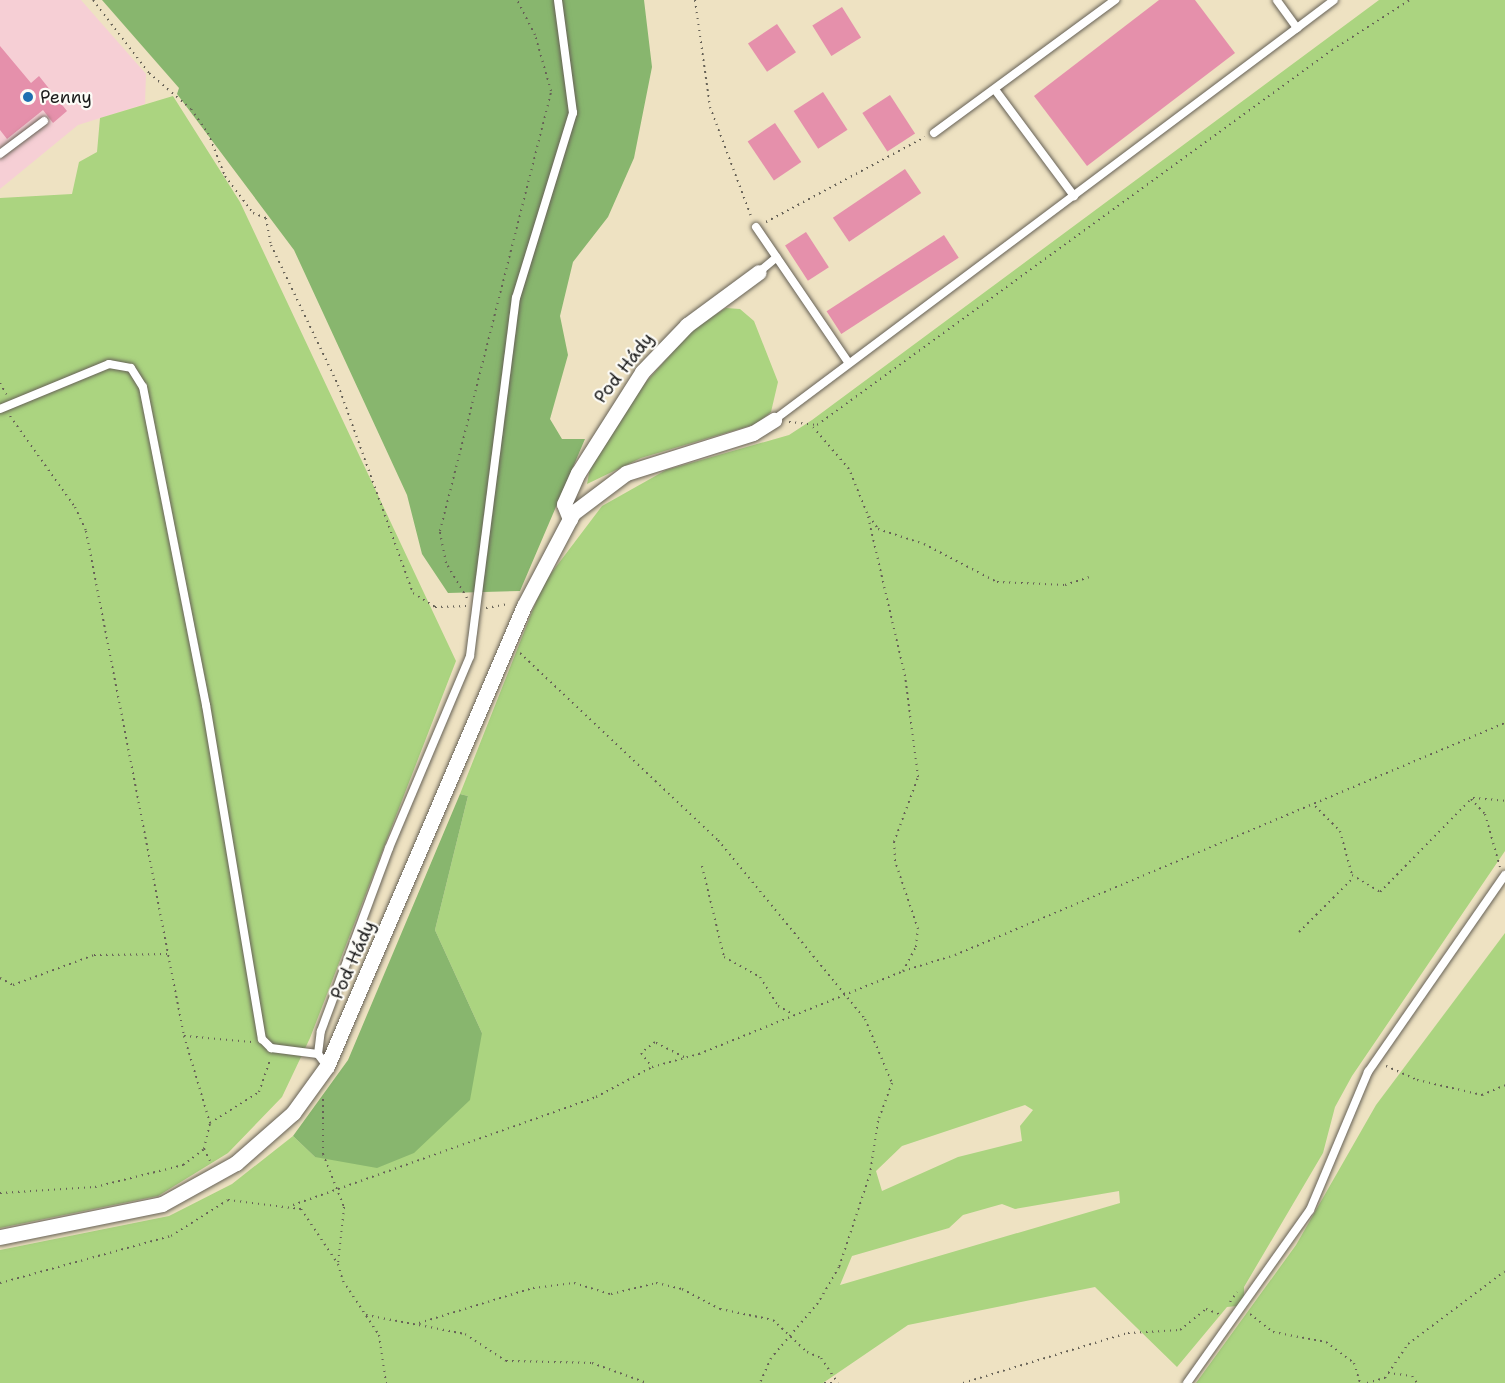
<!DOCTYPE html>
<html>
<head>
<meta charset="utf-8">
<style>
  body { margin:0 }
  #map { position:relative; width:1505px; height:1383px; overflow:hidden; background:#eee2c2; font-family:"Shantell Sans",sans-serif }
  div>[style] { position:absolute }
  .built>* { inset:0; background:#f6cfd5 }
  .green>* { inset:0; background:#abd480 }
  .forest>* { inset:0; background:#88b66e }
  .building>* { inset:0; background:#e590ab; transform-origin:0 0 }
  .path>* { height:2px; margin-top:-1px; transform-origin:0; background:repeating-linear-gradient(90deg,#666156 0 1.5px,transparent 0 6px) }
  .roads { filter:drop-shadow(0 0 2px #666156) drop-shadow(0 0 2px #666156) }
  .lane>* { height:8px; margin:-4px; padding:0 4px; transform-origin:4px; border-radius:4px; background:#fff }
  .street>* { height:15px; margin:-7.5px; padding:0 7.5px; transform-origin:7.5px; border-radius:7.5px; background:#fff }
  .dots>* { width:16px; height:16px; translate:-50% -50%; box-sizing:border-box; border:3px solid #fdfcf7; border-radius:50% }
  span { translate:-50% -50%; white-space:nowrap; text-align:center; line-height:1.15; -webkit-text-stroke:4.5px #fdfcf7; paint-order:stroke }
  .poi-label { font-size:18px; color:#1c1c1c }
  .left { translate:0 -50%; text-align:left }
  .street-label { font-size:18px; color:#1c1c1c }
</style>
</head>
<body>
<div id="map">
  <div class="built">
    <div style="clip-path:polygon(0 0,81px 0,146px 74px,145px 104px,78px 125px,0 189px)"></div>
  </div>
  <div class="green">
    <div style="clip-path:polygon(evenodd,1379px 0,1505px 0,1505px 851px,1352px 1076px,1335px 1107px,1323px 1153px,1244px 1287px,1244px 1298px,1237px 1306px,1227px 1307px,1177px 1367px,1095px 1287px,908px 1325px,823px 1383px,0 1383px,0 1250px,169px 1216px,232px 1184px,293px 1136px,315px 1157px,482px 1033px,435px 930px,468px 796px,460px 794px,543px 584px,602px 506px,666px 470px,789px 435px,812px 420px,1379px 0,1025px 1105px,1033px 1110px,1020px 1126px,1022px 1141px,958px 1157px,882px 1191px,876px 1171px,902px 1146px,1025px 1105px,1379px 0,1119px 1191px,1120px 1203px,840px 1285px,852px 1256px,949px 1228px,963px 1215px,1002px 1204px,1015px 1209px,1119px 1191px)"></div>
    <div style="clip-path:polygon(173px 96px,240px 202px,456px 661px,310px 1038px,282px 1097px,228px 1153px,158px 1196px,0 1228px,0 198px,72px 194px,79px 162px,97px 152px,100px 118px)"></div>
    <div style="clip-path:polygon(726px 308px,740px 309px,754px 321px,778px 382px,771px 412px,756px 424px,641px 458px,587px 484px,591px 463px,630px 400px,695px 327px)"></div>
    <div style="clip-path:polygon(1505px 933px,1505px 1383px,1196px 1383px,1296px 1245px,1376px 1105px)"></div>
  </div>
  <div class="forest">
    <div style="clip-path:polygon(102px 0,644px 0,652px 67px,634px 158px,608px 217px,573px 262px,560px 316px,568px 355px,550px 419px,562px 439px,585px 439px,520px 591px,448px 593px,422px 554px,407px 495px,294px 250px,177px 94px,179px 88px)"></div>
    <div style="clip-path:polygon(460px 794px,468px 796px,435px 930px,482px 1033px,470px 1100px,414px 1153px,377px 1168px,315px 1157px,293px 1136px,348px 1060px)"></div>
  </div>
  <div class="building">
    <div style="clip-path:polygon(1159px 0,1195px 0,1235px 53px,1087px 166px,1034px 96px)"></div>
    <div style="left:842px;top:7px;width:36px;height:35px;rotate:58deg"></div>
    <div style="left:777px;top:24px;width:34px;height:35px;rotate:56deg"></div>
    <div style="clip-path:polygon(0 46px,31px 83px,39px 76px,67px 111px,53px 123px,43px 110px,7px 139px,0 130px)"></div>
    <div style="left:823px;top:92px;width:45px;height:35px;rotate:57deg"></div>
    <div style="left:890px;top:95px;width:46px;height:33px;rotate:57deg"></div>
    <div style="left:775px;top:123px;width:47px;height:33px;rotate:56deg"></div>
    <div style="left:905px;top:169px;width:29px;height:87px;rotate:56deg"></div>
    <div style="left:806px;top:232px;width:42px;height:25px;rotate:57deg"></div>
    <div style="left:944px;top:235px;width:27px;height:140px;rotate:57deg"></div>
  </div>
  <div class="path">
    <div style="left:93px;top:0;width:92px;rotate:52.5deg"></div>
    <div style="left:149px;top:73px;width:55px;rotate:40.6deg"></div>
    <div style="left:191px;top:109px;width:29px;rotate:55deg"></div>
    <div style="left:208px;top:133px;width:46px;rotate:68.4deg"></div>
    <div style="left:225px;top:176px;width:46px;rotate:52.9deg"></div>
    <div style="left:253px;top:213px;width:14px;rotate:21deg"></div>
    <div style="left:266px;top:218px;width:27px;rotate:80deg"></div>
    <div style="left:271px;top:245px;width:155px;rotate:64.4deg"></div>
    <div style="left:338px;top:385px;width:221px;rotate:70.2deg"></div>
    <div style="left:413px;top:593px;width:26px;rotate:32deg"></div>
    <div style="left:435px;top:607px;width:31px;rotate:-2deg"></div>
    <div style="left:695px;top:0;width:108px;rotate:82deg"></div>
    <div style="left:710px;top:107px;width:116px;rotate:69.4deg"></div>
    <div style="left:766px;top:222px;width:180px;rotate:-28.1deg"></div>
    <div style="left:0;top:383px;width:13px;rotate:61deg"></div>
    <div style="left:10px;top:416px;width:112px;rotate:54.5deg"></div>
    <div style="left:75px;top:507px;width:26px;rotate:65deg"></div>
    <div style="left:86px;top:531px;width:514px;rotate:79.02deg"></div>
    <div style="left:184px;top:1036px;width:91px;rotate:73.4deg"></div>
    <div style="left:210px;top:1123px;width:58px;rotate:-32.3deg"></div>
    <div style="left:259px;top:1092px;width:34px;rotate:-71deg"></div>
    <div style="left:789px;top:422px;width:28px;rotate:6deg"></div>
    <div style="left:817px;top:425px;width:637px;rotate:-36.06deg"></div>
    <div style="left:1332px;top:50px;width:93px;rotate:-32.7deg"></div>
    <div style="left:869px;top:516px;width:16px;rotate:55deg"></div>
    <div style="left:878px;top:529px;width:48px;rotate:18.1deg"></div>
    <div style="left:924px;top:544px;width:82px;rotate:27.5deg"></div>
    <div style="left:997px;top:582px;width:68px;rotate:2.5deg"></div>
    <div style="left:1065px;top:585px;width:25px;rotate:-18deg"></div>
    <div style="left:467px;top:598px;width:41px;rotate:-121deg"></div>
    <div style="left:446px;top:563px;width:33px;rotate:-101deg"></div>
    <div style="left:440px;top:531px;width:454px;rotate:-75.8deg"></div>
    <div style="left:551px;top:91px;width:58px;rotate:-105.9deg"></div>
    <div style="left:535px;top:35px;width:39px;rotate:-117deg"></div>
    <div style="left:486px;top:608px;width:23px;rotate:-10deg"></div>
    <div style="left:520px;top:653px;width:272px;rotate:43.4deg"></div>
    <div style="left:718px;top:840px;width:232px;rotate:50.6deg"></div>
    <div style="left:865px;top:1019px;width:69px;rotate:67.1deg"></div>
    <div style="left:892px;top:1083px;width:40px;rotate:110.2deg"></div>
    <div style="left:878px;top:1121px;width:54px;rotate:98.6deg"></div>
    <div style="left:870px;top:1174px;width:98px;rotate:108.4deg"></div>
    <div style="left:839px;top:1267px;width:42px;rotate:120.3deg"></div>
    <div style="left:818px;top:1303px;width:72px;rotate:130.5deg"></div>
    <div style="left:771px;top:1358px;width:27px;rotate:114deg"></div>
    <div style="left:1473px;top:798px;width:32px;rotate:5deg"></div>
    <div style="left:1315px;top:806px;width:35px;rotate:45deg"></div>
    <div style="left:1340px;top:831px;width:46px;rotate:74.7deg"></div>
    <div style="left:1352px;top:875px;width:33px;rotate:31deg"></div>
    <div style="left:1380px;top:892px;width:130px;rotate:-45.6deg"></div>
    <div style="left:1471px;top:799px;width:21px;rotate:47deg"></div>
    <div style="left:1485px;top:814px;width:55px;rotate:74.2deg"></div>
    <div style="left:702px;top:866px;width:94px;rotate:76.4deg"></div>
    <div style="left:724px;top:957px;width:41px;rotate:29.1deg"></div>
    <div style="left:760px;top:977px;width:34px;rotate:58deg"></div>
    <div style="left:778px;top:1006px;width:15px;rotate:28deg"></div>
    <div style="left:1299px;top:932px;width:78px;rotate:-45deg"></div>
    <div style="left:903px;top:971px;width:54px;rotate:-17.1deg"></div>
    <div style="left:955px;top:955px;width:597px;rotate:-22.87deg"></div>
    <div style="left:0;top:978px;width:15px;rotate:28deg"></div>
    <div style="left:13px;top:985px;width:86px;rotate:-20.3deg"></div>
    <div style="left:94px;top:955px;width:73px;rotate:-0.8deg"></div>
    <div style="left:184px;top:1036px;width:68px;rotate:5deg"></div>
    <div style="left:684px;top:1057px;width:33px;rotate:-153deg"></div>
    <div style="left:655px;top:1042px;width:18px;rotate:142deg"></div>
    <div style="left:641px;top:1053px;width:18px;rotate:52deg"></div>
    <div style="left:652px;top:1067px;width:49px;rotate:-15.5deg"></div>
    <div style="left:699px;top:1054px;width:220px;rotate:-22.1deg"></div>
    <div style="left:903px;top:971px;width:27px;rotate:-62deg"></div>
    <div style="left:916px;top:947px;width:18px;rotate:-84deg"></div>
    <div style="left:918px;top:929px;width:72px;rotate:-108.7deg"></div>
    <div style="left:895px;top:861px;width:19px;rotate:-93deg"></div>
    <div style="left:894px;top:842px;width:69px;rotate:-69.7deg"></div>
    <div style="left:918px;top:777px;width:102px;rotate:-97.3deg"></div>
    <div style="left:905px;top:676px;width:167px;rotate:-103.1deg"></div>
    <div style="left:867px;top:513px;width:48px;rotate:-112.2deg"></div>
    <div style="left:849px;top:469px;width:55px;rotate:-130.6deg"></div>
    <div style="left:1386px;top:1066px;width:34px;rotate:24deg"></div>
    <div style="left:1417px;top:1080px;width:67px;rotate:13deg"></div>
    <div style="left:1482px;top:1095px;width:25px;rotate:-23deg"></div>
    <div style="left:323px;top:1099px;width:55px;rotate:90deg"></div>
    <div style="left:323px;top:1154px;width:57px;rotate:68.4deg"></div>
    <div style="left:344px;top:1207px;width:57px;rotate:96deg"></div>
    <div style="left:338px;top:1264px;width:18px;rotate:74deg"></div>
    <div style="left:343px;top:1281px;width:65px;rotate:56.3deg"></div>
    <div style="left:379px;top:1335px;width:49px;rotate:81.7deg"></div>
    <div style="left:204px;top:1149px;width:13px;rotate:63deg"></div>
    <div style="left:0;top:1193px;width:95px;rotate:-3.6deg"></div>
    <div style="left:95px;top:1187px;width:91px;rotate:-14deg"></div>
    <div style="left:183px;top:1165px;width:26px;rotate:-37deg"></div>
    <div style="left:204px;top:1149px;width:27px;rotate:-77deg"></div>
    <div style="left:293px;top:1205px;width:322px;rotate:-19.6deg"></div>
    <div style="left:596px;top:1097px;width:64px;rotate:-28.2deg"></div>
    <div style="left:0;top:1283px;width:177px;rotate:-15.4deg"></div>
    <div style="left:171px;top:1236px;width:67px;rotate:-32.3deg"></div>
    <div style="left:228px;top:1200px;width:74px;rotate:7deg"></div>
    <div style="left:301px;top:1209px;width:66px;rotate:56.1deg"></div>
    <div style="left:1230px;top:1302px;width:12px;rotate:-55deg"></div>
    <div style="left:1250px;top:1314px;width:29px;rotate:38deg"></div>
    <div style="left:1273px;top:1332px;width:54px;rotate:10.7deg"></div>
    <div style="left:1326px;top:1342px;width:35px;rotate:37deg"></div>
    <div style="left:1354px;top:1363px;width:21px;rotate:73deg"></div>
    <div style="left:366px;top:1315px;width:101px;rotate:10.9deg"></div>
    <div style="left:465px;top:1334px;width:49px;rotate:33.4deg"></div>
    <div style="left:506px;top:1361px;width:86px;rotate:1.3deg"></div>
    <div style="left:592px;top:1363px;width:59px;rotate:20deg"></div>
    <div style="left:419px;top:1323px;width:119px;rotate:-17.1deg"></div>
    <div style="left:533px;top:1288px;width:41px;rotate:-7deg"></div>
    <div style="left:574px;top:1283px;width:39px;rotate:17deg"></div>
    <div style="left:611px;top:1294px;width:46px;rotate:-13.7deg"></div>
    <div style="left:656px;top:1283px;width:27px;rotate:13deg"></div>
    <div style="left:682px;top:1289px;width:43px;rotate:27.8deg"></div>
    <div style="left:720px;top:1309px;width:54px;rotate:11.7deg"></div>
    <div style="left:773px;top:1320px;width:47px;rotate:43.3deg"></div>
    <div style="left:807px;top:1352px;width:15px;rotate:23deg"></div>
    <div style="left:821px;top:1358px;width:30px;rotate:56deg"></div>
    <div style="left:1388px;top:1373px;width:24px;rotate:7deg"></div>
    <div style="left:1412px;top:1376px;width:9px;rotate:54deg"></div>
    <div style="left:824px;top:1383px;width:9px"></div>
    <div style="left:963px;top:1383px;width:172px;rotate:-16.9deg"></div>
    <div style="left:1128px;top:1333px;width:52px;rotate:-3.3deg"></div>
    <div style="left:1180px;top:1330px;width:33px;rotate:-39deg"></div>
    <div style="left:1206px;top:1309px;width:17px;rotate:21deg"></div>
    <div style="left:1367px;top:1383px;width:19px;rotate:-16deg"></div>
    <div style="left:1385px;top:1378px;width:41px;rotate:-55.9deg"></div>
    <div style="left:1408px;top:1344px;width:121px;rotate:-37deg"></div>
  </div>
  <div class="roads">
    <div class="lane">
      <div style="left:1297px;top:28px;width:46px;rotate:-37.1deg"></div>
      <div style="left:996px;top:91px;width:131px;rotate:53.4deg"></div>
      <div style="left:934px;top:133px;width:225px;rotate:-36.3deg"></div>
      <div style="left:0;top:154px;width:55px;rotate:-36.9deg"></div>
      <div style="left:756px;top:227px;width:163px;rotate:55.7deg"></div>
      <div style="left:759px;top:272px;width:23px;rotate:-40deg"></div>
      <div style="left:0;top:409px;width:118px;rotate:-22.4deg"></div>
      <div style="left:109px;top:364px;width:22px;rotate:10deg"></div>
      <div style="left:131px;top:368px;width:22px;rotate:58deg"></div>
      <div style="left:143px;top:387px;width:324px;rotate:78.8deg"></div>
      <div style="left:206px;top:705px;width:339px;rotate:80.5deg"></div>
      <div style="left:262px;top:1039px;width:13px;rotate:45deg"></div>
      <div style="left:271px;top:1048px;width:47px;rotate:7.3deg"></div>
      <div style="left:774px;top:420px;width:654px;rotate:-36.85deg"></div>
      <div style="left:1297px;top:28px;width:34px;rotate:-126deg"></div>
      <div style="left:327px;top:1066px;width:15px;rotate:-127deg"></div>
      <div style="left:318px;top:1054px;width:23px;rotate:-83deg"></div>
      <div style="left:321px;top:1031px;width:195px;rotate:-69.6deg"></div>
      <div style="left:389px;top:848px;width:208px;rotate:-67.1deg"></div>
      <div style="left:470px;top:656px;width:361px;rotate:-82.7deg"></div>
      <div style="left:516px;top:298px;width:194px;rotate:-72.9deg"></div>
      <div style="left:573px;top:113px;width:114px;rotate:-97.6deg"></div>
      <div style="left:1187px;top:1383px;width:212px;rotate:-54.6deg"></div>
      <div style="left:1310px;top:1210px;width:150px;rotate:-67.2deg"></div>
      <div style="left:1368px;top:1072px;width:240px;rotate:-55.2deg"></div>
    </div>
    <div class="street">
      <div style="left:570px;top:519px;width:16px;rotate:-112deg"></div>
      <div style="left:564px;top:504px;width:34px;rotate:-66deg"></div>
      <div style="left:578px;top:473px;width:120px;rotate:-57.6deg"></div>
      <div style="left:642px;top:372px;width:65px;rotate:-46.2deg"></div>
      <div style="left:687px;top:325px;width:89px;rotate:-36.4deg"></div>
      <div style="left:0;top:1237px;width:165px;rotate:-11.5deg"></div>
      <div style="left:162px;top:1204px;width:85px;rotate:-29deg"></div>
      <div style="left:236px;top:1163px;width:76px;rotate:-41.3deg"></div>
      <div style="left:293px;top:1113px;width:58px;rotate:-54.1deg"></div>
      <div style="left:327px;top:1066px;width:500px;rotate:-66.82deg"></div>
      <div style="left:524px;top:606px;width:105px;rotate:-62.2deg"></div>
      <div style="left:573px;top:513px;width:66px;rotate:-37deg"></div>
      <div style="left:626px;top:473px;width:133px;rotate:-17.5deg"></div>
      <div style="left:753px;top:433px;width:25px;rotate:-32deg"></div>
    </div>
  </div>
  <div class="dots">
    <div style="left:28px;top:97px;background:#1f6fb2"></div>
  </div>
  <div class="poi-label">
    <span class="left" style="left:40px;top:97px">Penny</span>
  </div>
  <div class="street-label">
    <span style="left:624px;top:368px;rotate:-52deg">Pod Hády</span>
    <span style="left:353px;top:960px;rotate:-66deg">Pod Hády</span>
  </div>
</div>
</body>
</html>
